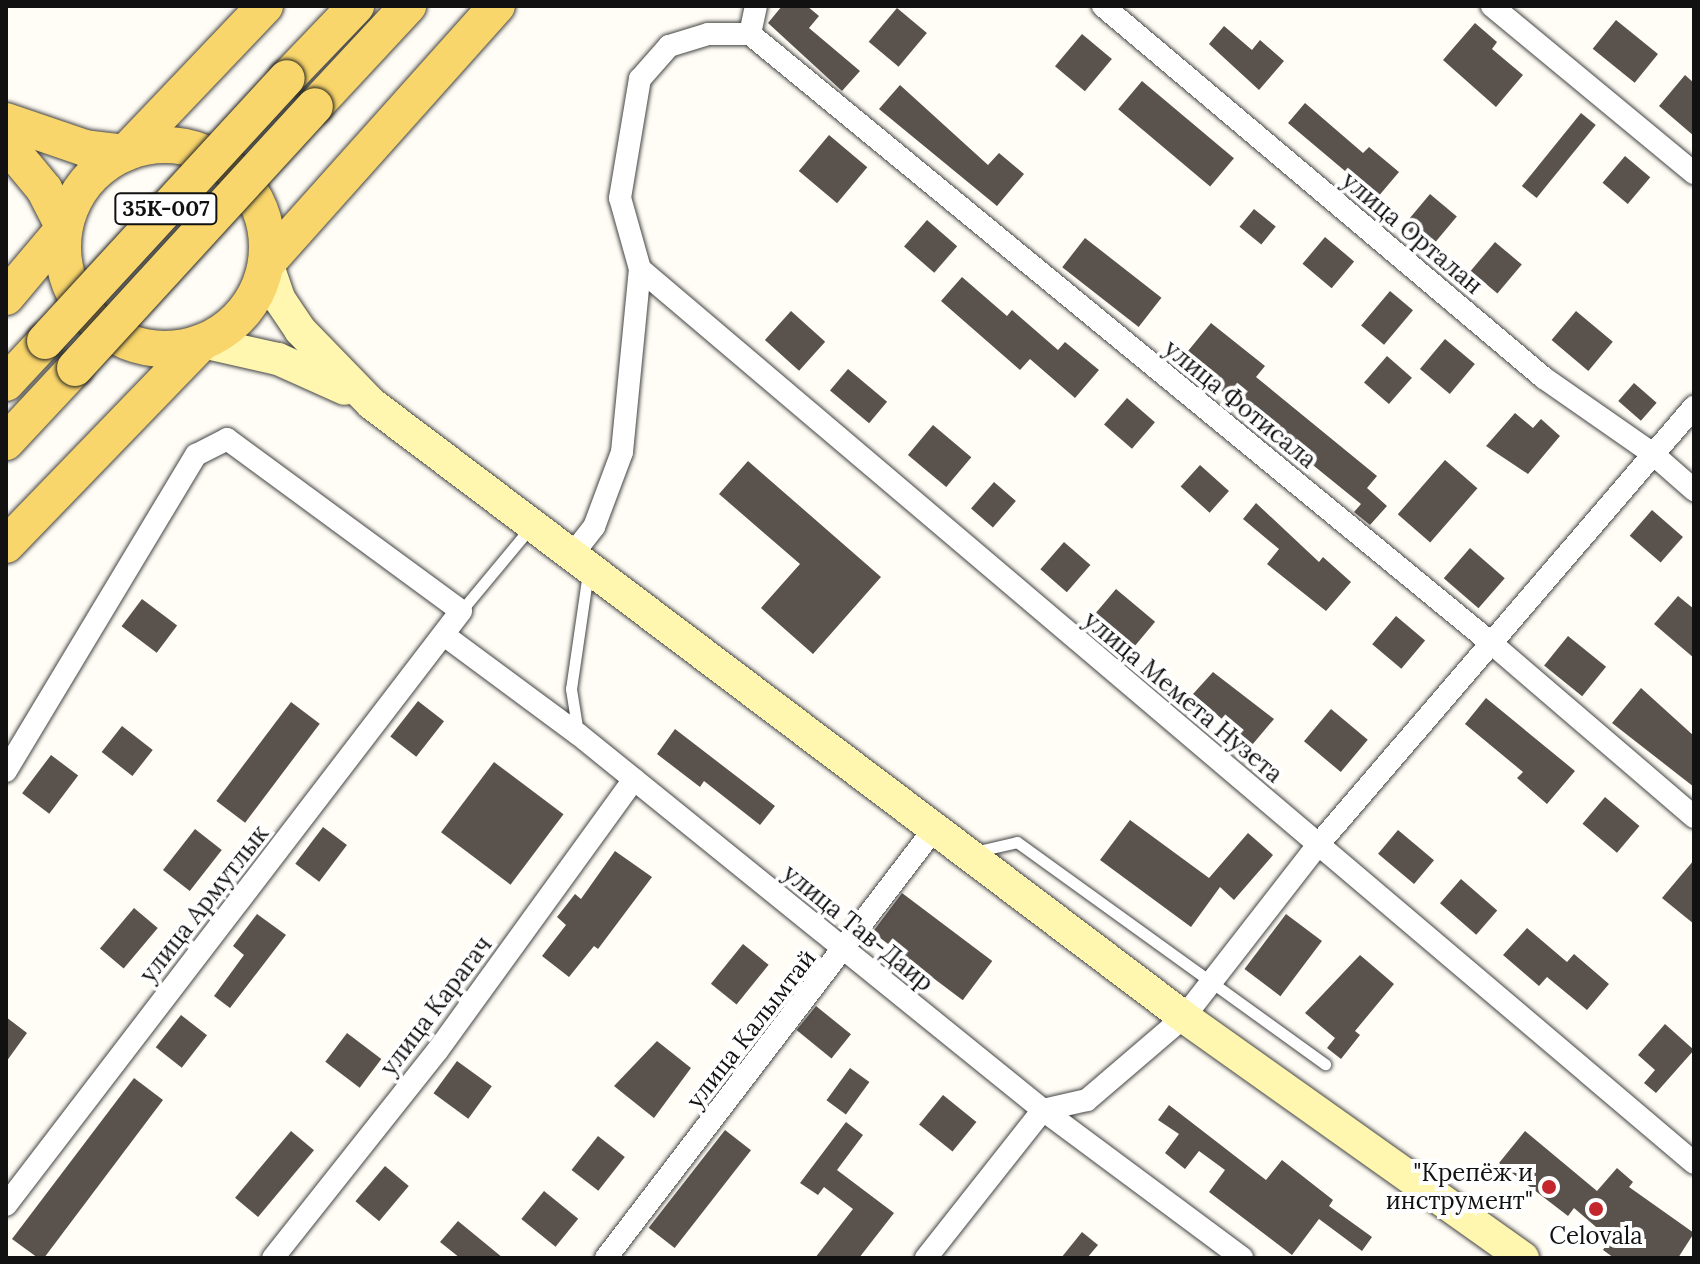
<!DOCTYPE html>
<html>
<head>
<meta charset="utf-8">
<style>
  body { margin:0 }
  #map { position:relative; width:1700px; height:1264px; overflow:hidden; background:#fffdf5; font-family:Lora,serif }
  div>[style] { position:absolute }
  .building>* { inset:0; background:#5a524d; transform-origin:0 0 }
  .roads { filter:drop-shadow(0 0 2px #444) drop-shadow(0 0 2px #444) }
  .lane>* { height:11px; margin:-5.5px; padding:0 5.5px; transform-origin:5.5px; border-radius:5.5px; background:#fff }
  .street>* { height:22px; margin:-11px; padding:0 11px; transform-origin:11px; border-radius:11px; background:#fff }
  .secondary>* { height:32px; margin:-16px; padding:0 16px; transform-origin:16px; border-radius:16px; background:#fff6b0 }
  .primary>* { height:36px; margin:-18px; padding:0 18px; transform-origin:18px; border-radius:18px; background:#f9d66b }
  .primary>.ring { margin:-18px; padding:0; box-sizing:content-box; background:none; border:36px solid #f9d66b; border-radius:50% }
  .bridges { filter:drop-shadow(0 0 2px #222) drop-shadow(0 0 2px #222) }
  .primary-bridge>* { height:36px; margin:-18px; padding:0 18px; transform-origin:18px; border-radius:18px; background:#f9d66b }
  .dots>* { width:22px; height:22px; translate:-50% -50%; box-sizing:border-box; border:4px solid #fff; border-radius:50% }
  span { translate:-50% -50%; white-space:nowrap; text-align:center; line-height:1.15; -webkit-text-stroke:8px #fff; paint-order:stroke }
  .shield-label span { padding:2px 6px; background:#fff; border:2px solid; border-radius:6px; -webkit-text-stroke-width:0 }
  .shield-label { font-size:22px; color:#111; font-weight:700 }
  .street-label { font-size:24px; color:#111 }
  .poi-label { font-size:24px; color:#111 }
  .right { translate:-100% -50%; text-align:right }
  .frame { position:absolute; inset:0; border:8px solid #111; pointer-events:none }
</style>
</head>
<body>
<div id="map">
  <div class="building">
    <div style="clip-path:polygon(782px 6px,807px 6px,819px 16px,809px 28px,860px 71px,842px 91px,768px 23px)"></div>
    <div style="left:897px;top:8px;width:39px;height:44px;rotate:40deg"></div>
    <div style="left:1616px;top:20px;width:54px;height:37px;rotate:39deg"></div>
    <div style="clip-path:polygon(1475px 23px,1497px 42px,1492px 49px,1523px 75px,1496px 107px,1443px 60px)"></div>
    <div style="clip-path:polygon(1224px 26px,1252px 50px,1260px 40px,1284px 61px,1259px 90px,1209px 44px)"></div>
    <div style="left:1082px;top:34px;width:39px;height:42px;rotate:40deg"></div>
    <div style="clip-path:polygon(1685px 75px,1694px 83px,1694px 136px,1659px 106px)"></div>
    <div style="left:1142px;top:81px;width:120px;height:37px;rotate:40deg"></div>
    <div style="clip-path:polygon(900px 85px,988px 165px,999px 153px,1024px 174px,997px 206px,879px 109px)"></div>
    <div style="clip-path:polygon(1305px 103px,1363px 153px,1369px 147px,1399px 172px,1377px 198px,1288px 123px)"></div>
    <div style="left:1581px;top:113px;width:19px;height:94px;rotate:39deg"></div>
    <div style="left:829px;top:135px;width:50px;height:47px;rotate:40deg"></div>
    <div style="left:1625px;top:156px;width:33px;height:35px;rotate:40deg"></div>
    <div style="left:1430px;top:194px;width:35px;height:42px;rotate:40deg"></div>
    <div style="left:1254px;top:209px;width:28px;height:23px;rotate:39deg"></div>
    <div style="left:927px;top:220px;width:40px;height:35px;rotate:41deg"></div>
    <div style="left:1325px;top:237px;width:38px;height:35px;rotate:40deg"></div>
    <div style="left:1085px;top:238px;width:97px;height:37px;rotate:38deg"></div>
    <div style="left:1495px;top:242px;width:35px;height:38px;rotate:40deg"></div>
    <div style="clip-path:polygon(962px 277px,1007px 316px,1012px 310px,1058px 350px,1065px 342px,1099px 370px,1075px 398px,1030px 359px,1020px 370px,941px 301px)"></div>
    <div style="left:1390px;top:291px;width:30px;height:45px;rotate:40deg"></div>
    <div style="left:791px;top:311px;width:46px;height:39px;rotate:42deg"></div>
    <div style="left:1576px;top:311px;width:48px;height:38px;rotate:40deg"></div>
    <div style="clip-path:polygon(1211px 323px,1265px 366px,1256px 377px,1377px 476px,1367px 488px,1387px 506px,1370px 525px,1354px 512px,1361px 504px,1208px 380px,1214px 373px,1188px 351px)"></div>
    <div style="left:1445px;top:339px;width:39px;height:39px;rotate:40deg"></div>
    <div style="left:1387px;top:356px;width:33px;height:35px;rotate:41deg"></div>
    <div style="left:848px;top:369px;width:51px;height:28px;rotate:40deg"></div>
    <div style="left:1634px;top:383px;width:30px;height:24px;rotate:41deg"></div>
    <div style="left:1127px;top:398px;width:37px;height:35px;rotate:41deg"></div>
    <div style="clip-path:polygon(1515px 413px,1533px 428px,1541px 419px,1560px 436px,1528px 474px,1486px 446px)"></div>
    <div style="left:933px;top:425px;width:50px;height:39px;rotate:40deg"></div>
    <div style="left:1445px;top:460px;width:43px;height:72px;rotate:41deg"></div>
    <div style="clip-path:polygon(748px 461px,881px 577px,813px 654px,761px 608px,800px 564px,719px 494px)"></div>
    <div style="left:1200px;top:465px;width:39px;height:29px;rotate:42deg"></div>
    <div style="left:994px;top:482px;width:29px;height:35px;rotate:41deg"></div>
    <div style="clip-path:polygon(1256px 503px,1319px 562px,1323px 557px,1351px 582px,1326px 611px,1267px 564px,1279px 549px,1243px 519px)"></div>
    <div style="left:1652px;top:510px;width:41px;height:34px;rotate:41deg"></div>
    <div style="left:1064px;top:542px;width:35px;height:36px;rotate:41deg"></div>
    <div style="left:1470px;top:548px;width:46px;height:40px;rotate:41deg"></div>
    <div style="left:1116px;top:589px;width:51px;height:38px;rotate:40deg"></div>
    <div style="clip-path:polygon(1678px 596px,1694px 609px,1694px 658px,1654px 624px)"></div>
    <div style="left:142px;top:599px;width:44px;height:34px;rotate:37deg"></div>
    <div style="left:1396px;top:616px;width:38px;height:37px;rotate:40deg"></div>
    <div style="left:1568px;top:636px;width:49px;height:38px;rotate:39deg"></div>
    <div style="clip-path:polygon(1213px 672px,1274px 719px,1252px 745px,1193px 694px)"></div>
    <div style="clip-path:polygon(1641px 688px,1694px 736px,1694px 787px,1612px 723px)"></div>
    <div style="clip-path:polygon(1486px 698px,1575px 771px,1547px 804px,1517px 778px,1523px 772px,1465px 724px)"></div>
    <div style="left:418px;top:701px;width:33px;height:45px;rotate:38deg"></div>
    <div style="left:291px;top:702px;width:36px;height:124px;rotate:37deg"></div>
    <div style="left:1331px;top:709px;width:48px;height:42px;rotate:40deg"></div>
    <div style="left:122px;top:726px;width:39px;height:33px;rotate:38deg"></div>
    <div style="clip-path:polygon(675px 729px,775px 806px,760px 825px,704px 781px,700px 787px,657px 754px)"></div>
    <div style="left:51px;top:755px;width:34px;height:48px;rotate:37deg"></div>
    <div style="left:494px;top:762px;width:87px;height:88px;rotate:37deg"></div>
    <div style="left:1605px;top:797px;width:45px;height:35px;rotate:40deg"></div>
    <div style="clip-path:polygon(1130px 820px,1209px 878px,1248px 833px,1273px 855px,1234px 900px,1220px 887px,1191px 927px,1100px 860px)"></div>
    <div style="left:323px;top:827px;width:30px;height:46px;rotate:37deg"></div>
    <div style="left:195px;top:829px;width:34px;height:52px;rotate:38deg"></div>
    <div style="left:1398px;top:830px;width:47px;height:31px;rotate:40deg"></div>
    <div style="clip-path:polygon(615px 851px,652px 877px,598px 949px,594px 946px,569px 977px,542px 956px,566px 925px,557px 917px,575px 894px,581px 899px)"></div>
    <div style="clip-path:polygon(1694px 860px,1694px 924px,1662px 898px)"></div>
    <div style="left:1461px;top:879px;width:48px;height:32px;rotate:41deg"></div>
    <div style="left:902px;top:893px;width:113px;height:49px;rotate:37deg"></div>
    <div style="left:134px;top:908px;width:31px;height:53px;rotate:40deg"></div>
    <div style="clip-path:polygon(257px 914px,286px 935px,230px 1008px,214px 996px,244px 955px,233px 946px)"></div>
    <div style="left:1286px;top:914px;width:45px;height:69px;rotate:37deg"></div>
    <div style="clip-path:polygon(1527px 928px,1567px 962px,1574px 954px,1609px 984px,1587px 1010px,1547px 977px,1539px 986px,1503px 955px)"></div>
    <div style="left:743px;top:944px;width:33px;height:51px;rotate:39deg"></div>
    <div style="clip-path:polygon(1360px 955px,1394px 984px,1355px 1031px,1360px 1035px,1341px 1059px,1327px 1048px,1335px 1038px,1305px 1013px)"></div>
    <div style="left:816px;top:1006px;width:45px;height:31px;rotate:39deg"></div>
    <div style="left:181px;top:1015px;width:33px;height:41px;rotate:38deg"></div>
    <div style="clip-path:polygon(6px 1017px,27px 1033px,6px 1062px)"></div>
    <div style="clip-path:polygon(1665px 1024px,1694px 1050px,1656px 1093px,1644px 1083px,1655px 1070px,1638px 1055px)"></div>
    <div style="left:347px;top:1033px;width:43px;height:36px;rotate:37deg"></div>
    <div style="clip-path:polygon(657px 1041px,691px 1068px,654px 1118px,614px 1086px)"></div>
    <div style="left:457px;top:1061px;width:43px;height:40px;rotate:36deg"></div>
    <div style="left:850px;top:1068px;width:24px;height:40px;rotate:36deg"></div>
    <div style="clip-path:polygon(134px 1078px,163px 1100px,44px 1258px,38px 1258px,12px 1239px)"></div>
    <div style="left:943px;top:1095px;width:43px;height:38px;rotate:39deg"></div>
    <div style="clip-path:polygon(1169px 1105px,1266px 1180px,1282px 1160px,1333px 1200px,1329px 1206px,1372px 1237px,1362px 1251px,1319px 1219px,1292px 1255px,1209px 1192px,1225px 1170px,1199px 1151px,1185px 1169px,1165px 1153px,1179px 1134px,1158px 1120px)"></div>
    <div style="clip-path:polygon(846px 1122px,863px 1135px,837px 1170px,894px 1213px,859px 1258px,815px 1258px,853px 1209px,824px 1187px,818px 1195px,800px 1183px)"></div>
    <div style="left:725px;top:1130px;width:33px;height:124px;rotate:38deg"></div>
    <div style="left:291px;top:1131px;width:30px;height:87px;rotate:40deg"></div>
    <div style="clip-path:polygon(1525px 1131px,1597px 1191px,1617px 1168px,1633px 1182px,1629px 1187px,1694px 1233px,1678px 1258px,1614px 1258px,1603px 1250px,1610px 1239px,1574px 1208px,1568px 1216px,1499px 1163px)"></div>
    <div style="left:598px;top:1136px;width:34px;height:43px;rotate:38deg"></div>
    <div style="left:385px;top:1166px;width:31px;height:46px;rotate:40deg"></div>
    <div style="left:544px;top:1191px;width:44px;height:36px;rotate:39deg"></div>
    <div style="clip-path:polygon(458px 1221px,503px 1258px,460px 1258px,440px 1242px)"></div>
    <div style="clip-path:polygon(1082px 1232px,1098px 1245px,1087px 1258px,1061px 1258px)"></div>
  </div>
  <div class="roads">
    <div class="lane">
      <div style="left:461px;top:611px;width:108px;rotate:-50.3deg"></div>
      <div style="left:578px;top:733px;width:45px;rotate:-99deg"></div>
      <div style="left:571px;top:689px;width:118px;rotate:-81.7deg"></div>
      <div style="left:974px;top:852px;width:44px;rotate:-13.1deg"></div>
      <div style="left:1017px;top:842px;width:380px;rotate:35.8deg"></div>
    </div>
    <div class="street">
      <div style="left:1103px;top:6px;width:577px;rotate:40.15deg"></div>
      <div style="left:1544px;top:378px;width:133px;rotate:34.9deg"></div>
      <div style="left:1653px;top:454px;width:55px;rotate:41.3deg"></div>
      <div style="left:1492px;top:6px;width:262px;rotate:39.6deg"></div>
      <div style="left:750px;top:34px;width:958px;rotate:39.41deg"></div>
      <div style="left:1490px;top:642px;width:269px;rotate:40.6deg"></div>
      <div style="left:640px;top:269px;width:1382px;rotate:40.3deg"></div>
      <div style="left:572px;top:555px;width:36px;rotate:-52deg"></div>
      <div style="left:594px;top:527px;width:80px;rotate:-69.5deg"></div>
      <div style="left:622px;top:452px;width:184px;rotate:-84.4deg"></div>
      <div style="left:640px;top:269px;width:74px;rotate:-105.7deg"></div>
      <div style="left:620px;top:198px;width:121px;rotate:-80.5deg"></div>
      <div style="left:640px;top:79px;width:44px;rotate:-48.7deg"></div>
      <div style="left:669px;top:46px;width:41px;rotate:-17.1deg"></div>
      <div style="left:708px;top:34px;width:42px"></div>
      <div style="left:750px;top:34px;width:29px;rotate:-78deg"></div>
      <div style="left:444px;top:635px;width:167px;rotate:36.5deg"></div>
      <div style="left:578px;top:734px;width:598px;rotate:38.96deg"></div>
      <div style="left:1043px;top:1110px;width:248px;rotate:36.6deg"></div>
      <div style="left:6px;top:771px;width:369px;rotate:-59deg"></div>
      <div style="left:196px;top:455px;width:35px;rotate:-27deg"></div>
      <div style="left:227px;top:439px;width:290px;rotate:36.3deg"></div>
      <div style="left:461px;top:611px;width:748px;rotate:127.45deg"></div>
      <div style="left:273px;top:1258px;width:265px;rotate:-51.6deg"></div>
      <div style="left:438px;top:1050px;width:334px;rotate:-54.1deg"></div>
      <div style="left:606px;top:1258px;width:540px;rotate:-52.6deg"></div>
      <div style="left:926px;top:1258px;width:189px;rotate:-51.7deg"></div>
      <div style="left:1043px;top:1110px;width:45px;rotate:-12.8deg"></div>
      <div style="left:1087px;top:1100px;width:128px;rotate:-40.6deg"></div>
      <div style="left:1184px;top:1017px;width:217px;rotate:-52.1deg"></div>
      <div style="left:1317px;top:846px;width:579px;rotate:-49.35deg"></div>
    </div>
    <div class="secondary">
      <div style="left:267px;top:263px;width:39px;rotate:71deg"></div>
      <div style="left:280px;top:300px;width:36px;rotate:56deg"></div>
      <div style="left:300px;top:330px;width:103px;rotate:45.8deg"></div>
      <div style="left:372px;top:404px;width:1017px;rotate:37.05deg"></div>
      <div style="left:1184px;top:1017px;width:416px;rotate:35.4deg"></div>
      <div style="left:202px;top:342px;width:78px;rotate:12.6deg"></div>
      <div style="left:278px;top:359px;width:73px;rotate:24.1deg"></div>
    </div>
    <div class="primary">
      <div style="left:287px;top:78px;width:100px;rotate:-46.2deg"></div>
      <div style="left:315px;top:106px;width:137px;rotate:-47.1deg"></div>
      <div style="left:6px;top:121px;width:83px;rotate:18.9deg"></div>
      <div style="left:85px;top:148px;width:40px;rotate:7.1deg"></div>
      <div style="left:125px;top:153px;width:203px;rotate:-46.4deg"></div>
      <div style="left:6px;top:143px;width:60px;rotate:50.4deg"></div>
      <div style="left:44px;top:189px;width:44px;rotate:62.9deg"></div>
      <div style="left:64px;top:228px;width:90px;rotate:130deg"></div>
      <div class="ring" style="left:63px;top:145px;width:168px;height:168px"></div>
      <div style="left:267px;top:263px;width:345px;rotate:-48.2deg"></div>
      <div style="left:6px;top:383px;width:57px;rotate:-47.1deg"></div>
      <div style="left:6px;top:442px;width:101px;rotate:-47deg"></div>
      <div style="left:6px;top:545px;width:282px;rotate:-46deg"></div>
    </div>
  </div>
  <div class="bridges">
    <div class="primary-bridge">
      <div style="left:45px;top:341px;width:357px;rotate:-47.4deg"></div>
      <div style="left:75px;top:368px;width:355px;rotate:-47.5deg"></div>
    </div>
  </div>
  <div class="dots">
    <div style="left:1549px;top:1187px;background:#c4262e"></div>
    <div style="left:1596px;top:1209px;background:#c4262e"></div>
  </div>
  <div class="shield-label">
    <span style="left:166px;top:209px">35К-007</span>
  </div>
  <div class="street-label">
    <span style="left:1412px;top:233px;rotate:40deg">улица Орталан</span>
    <span style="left:1240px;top:404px;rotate:39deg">улица Фотисала</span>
    <span style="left:1183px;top:697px;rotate:40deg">улица Мемета Нузета</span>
    <span style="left:204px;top:904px;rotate:-52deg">улица Армутлык</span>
    <span style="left:858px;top:928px;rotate:39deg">улица Тав-Даир</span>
    <span style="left:436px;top:1006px;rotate:-53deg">улица Карагач</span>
    <span style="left:751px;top:1029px;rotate:-52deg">улица Калымтай</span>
  </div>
  <div class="poi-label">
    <span class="right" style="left:1533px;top:1187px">"Крепёж и<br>инструмент"</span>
    <span style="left:1596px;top:1236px">Celovala</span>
  </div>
  <div class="frame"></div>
</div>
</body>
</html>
